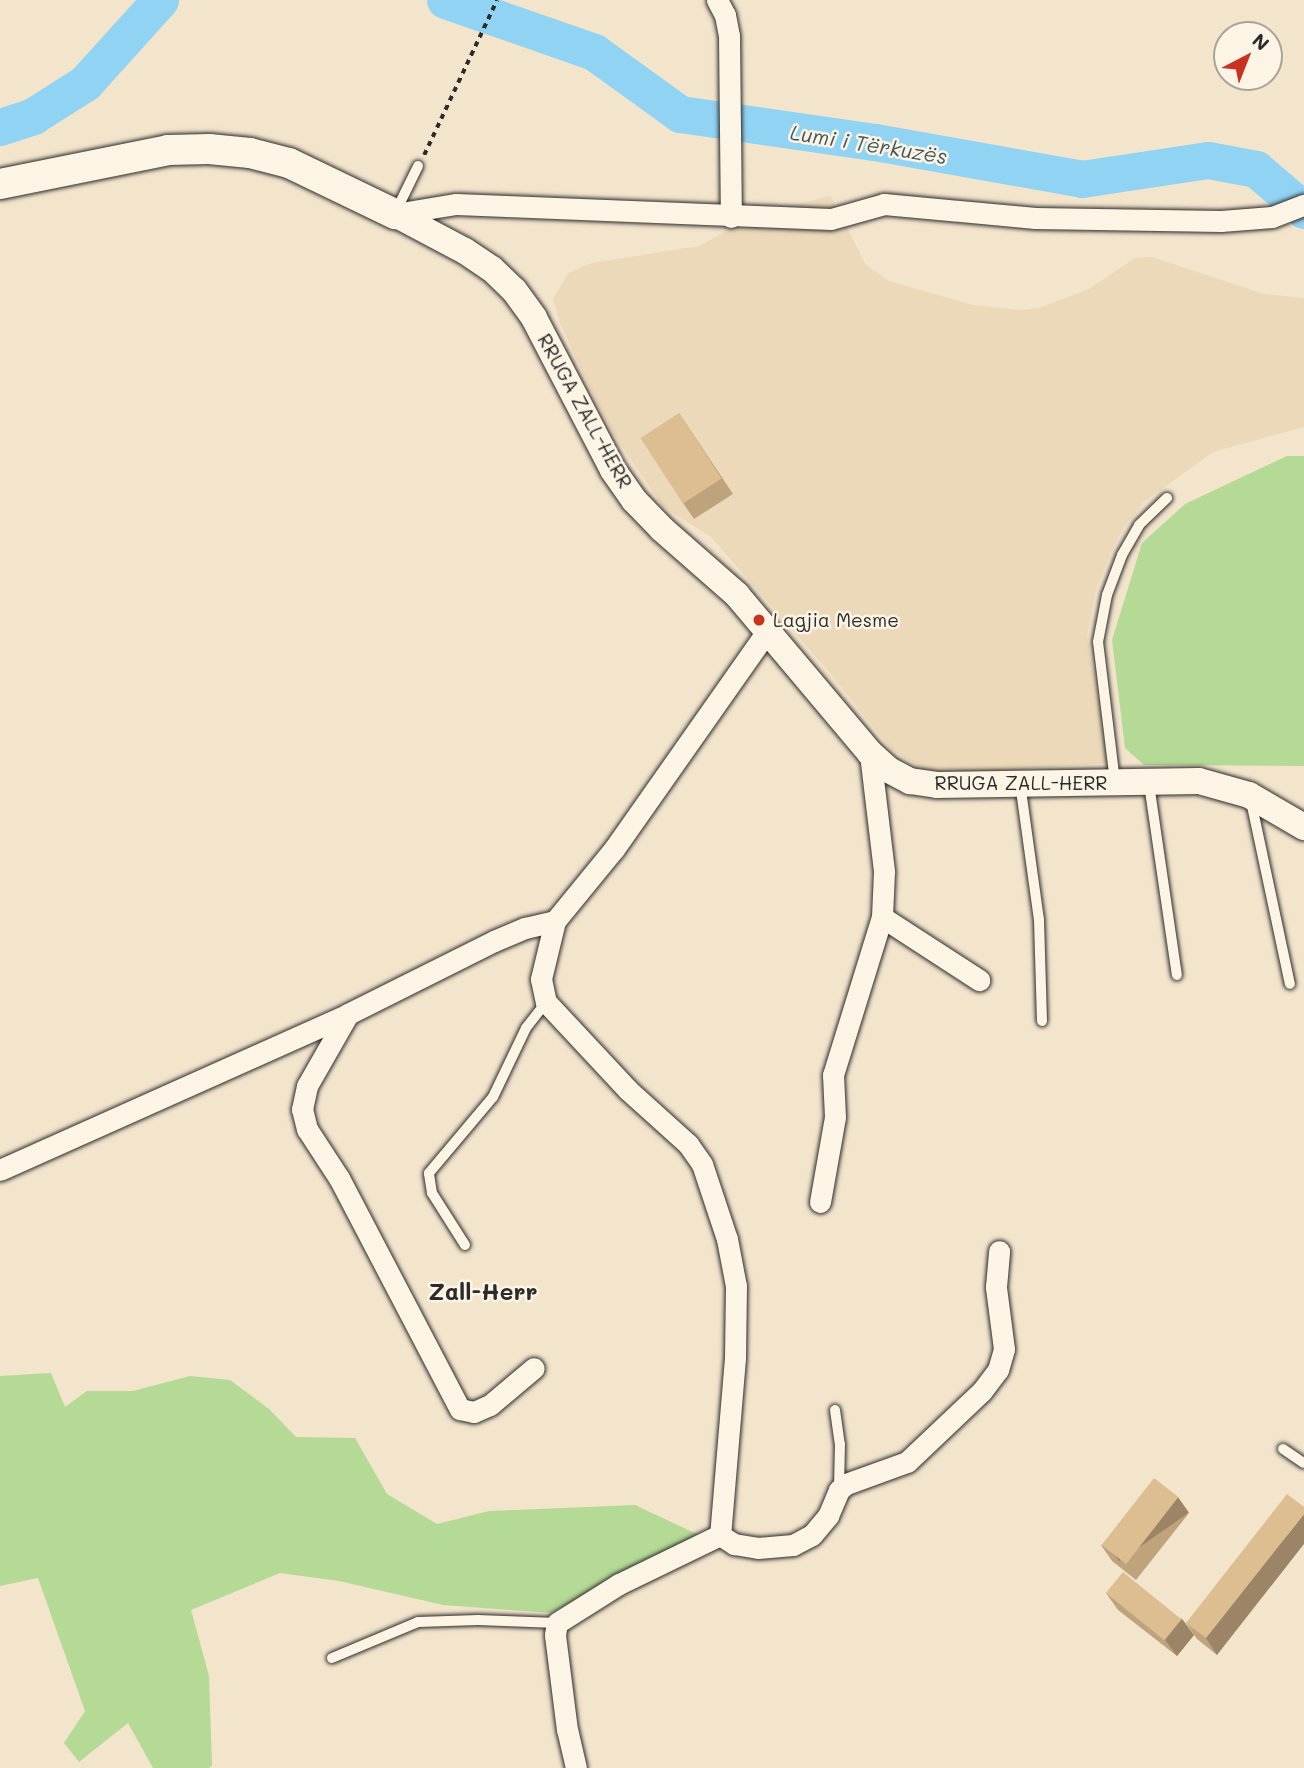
<!DOCTYPE html>
<html>
<head>
<meta charset="utf-8">
<style>
  body { margin:0 }
  #map { position:relative; width:1304px; height:1768px; overflow:hidden; background:#f3e4cc; font-family:Mali,sans-serif }
  div>[style] { position:absolute }
  .built>* { inset:0; background:#ecd9ba }
  .green>* { inset:0; background:#b4da95 }
  .river>* { height:37px; margin:-18.5px; padding:0 18.5px; transform-origin:18.5px; border-radius:18.5px; background:#91d3f3 }
  .path>* { height:3.5px; margin-top:-1.75px; transform-origin:0; background:repeating-linear-gradient(90deg,#2b2b2b 0 5px,transparent 0 10px) }
  .roads { filter:drop-shadow(0 0 2px #2b2b2b) drop-shadow(0 0 2px #2b2b2b) }
  .service>* { height:10px; margin:-5px; padding:0 5px; transform-origin:5px; border-radius:5px; background:#fcf5e5 }
  .minor>* { height:21px; margin:-10.5px; padding:0 10.5px; transform-origin:10.5px; border-radius:10.5px; background:#fcf5e5 }
  .tertiary>* { height:26px; margin:-13px; padding:0 13px; transform-origin:13px; border-radius:13px; background:#fcf5e5 }
  .secondary>* { height:30px; margin:-15px; padding:0 15px; transform-origin:15px; border-radius:15px; background:#fcf5e5 }
  .wall>* { inset:0; background:#bea37d }
  .shaded-wall>* { inset:0; background:#9b8566; transform-origin:0 0 }
  .building>* { inset:0; background:#ddbe91; transform-origin:0 0 }
  .dots>* { width:19px; height:19px; translate:-50% -50%; box-sizing:border-box; border:4px solid #fcf5e5; border-radius:50% }
  span { translate:-50% -50%; white-space:nowrap; text-align:center; line-height:1.15; -webkit-text-stroke:5px #fcf5e5; paint-order:stroke }
  .street-label { font-size:19px; color:#2b2b2b }
  .poi-label { font-size:19px; color:#2b2b2b }
  .left { translate:0 -50%; text-align:left }
  .water-label { font-size:21px; color:#44555d; font-style:italic }
  .quarter-label { font-size:23px; color:#2b2b2b; font-weight:700 }
  .north { position:absolute; left:1213px; top:21px; width:70px; height:70px; box-sizing:border-box; background:#fcf5e5; border:2px solid #a8a49b; border-radius:50%; rotate:42deg; font-size:19px; font-weight:700; line-height:28px; text-align:center; color:#2b2b2b }
  .north::after { content:''; display:block; margin:auto; width:24px; height:32px; background:#c8321e; clip-path:polygon(50% 0,100% 100%,50% 72%,0 100%) }
</style>
</head>
<body>
<div id="map">
  <div class="built">
    <div style="clip-path:polygon(831px 196px,866px 265px,889px 281px,973px 305px,1020px 310px,1039px 308px,1089px 289px,1135px 258px,1152px 257px,1264px 294px,1304px 298px,1304px 427px,1213px 452px,1144px 502px,1124px 527px,1111px 552px,1096px 590px,1087px 635px,1110px 763px,931px 775px,890px 748px,829px 672px,711px 537px,663px 507px,613px 433px,594px 397px,560px 323px,553px 299px,568px 273px,591px 263px,699px 246px,760px 213px)"></div>
  </div>
  <div class="green">
    <div style="clip-path:polygon(1287px 456px,1304px 456px,1304px 766px,1144px 765px,1125px 748px,1112px 640px,1142px 543px,1185px 504px)"></div>
    <div style="clip-path:polygon(51px 1373px,65px 1407px,87px 1391px,133px 1391px,190px 1376px,230px 1380px,269px 1409px,296px 1437px,355px 1438px,387px 1494px,437px 1524px,489px 1511px,635px 1505px,701px 1536px,550px 1613px,443px 1605px,339px 1581px,280px 1573px,191px 1610px,209px 1676px,212px 1765px,209px 1768px,153px 1768px,128px 1723px,79px 1762px,64px 1743px,85px 1711px,38px 1578px,0 1586px,0 1376px)"></div>
  </div>
  <div class="river">
    <div style="left:445px;top:0;width:158px;rotate:19.2deg"></div>
    <div style="left:594px;top:52px;width:106px;rotate:35.8deg"></div>
    <div style="left:680px;top:114px;width:197px;rotate:8.2deg"></div>
    <div style="left:875px;top:142px;width:210px;rotate:10.1deg"></div>
    <div style="left:1082px;top:179px;width:127px;rotate:-8.6deg"></div>
    <div style="left:1208px;top:160px;width:49px;rotate:10.6deg"></div>
    <div style="left:1256px;top:169px;width:63px;rotate:40.5deg"></div>
    <div style="left:0;top:127px;width:35px;rotate:-18deg"></div>
    <div style="left:33px;top:116px;width:62px;rotate:-32.4deg"></div>
    <div style="left:85px;top:83px;width:112px;rotate:-47.9deg"></div>
  </div>
  <div class="path">
    <div style="left:424px;top:155px;width:171px;rotate:-64.8deg"></div>
  </div>
  <div class="roads">
    <div class="service">
      <div style="left:396px;top:211px;width:50px;rotate:-63.9deg"></div>
      <div style="left:1115px;top:782px;width:141px;rotate:-96.9deg"></div>
      <div style="left:1098px;top:642px;width:48px;rotate:-79.2deg"></div>
      <div style="left:1107px;top:595px;width:43px;rotate:-69.4deg"></div>
      <div style="left:1122px;top:555px;width:34px;rotate:-60deg"></div>
      <div style="left:1139px;top:525px;width:39px;rotate:-44deg"></div>
      <div style="left:1020px;top:783px;width:138px;rotate:82.1deg"></div>
      <div style="left:1039px;top:920px;width:101px;rotate:88.3deg"></div>
      <div style="left:1149px;top:784px;width:193px;rotate:81.7deg"></div>
      <div style="left:1251px;top:801px;width:187px;rotate:78deg"></div>
      <div style="left:465px;top:1245px;width:62px;rotate:-122.4deg"></div>
      <div style="left:432px;top:1193px;width:20px;rotate:-99deg"></div>
      <div style="left:429px;top:1173px;width:99px;rotate:-49.9deg"></div>
      <div style="left:493px;top:1097px;width:76px;rotate:-64.4deg"></div>
      <div style="left:526px;top:1028px;width:33px;rotate:-52deg"></div>
      <div style="left:835px;top:1410px;width:34px;rotate:82deg"></div>
      <div style="left:840px;top:1444px;width:43px;rotate:91.3deg"></div>
      <div style="left:1283px;top:1449px;width:25px;rotate:34deg"></div>
      <div style="left:332px;top:1658px;width:93px;rotate:-22.7deg"></div>
      <div style="left:418px;top:1622px;width:60px;rotate:-1.9deg"></div>
      <div style="left:478px;top:1620px;width:79px;rotate:2.2deg"></div>
    </div>
    <div class="minor">
      <div style="left:717px;top:0;width:17px;rotate:62deg"></div>
      <div style="left:725px;top:15px;width:20px;rotate:79deg"></div>
      <div style="left:729px;top:35px;width:182px;rotate:89.4deg"></div>
      <div style="left:395px;top:214px;width:62px;rotate:-9.3deg"></div>
      <div style="left:456px;top:204px;width:375px;rotate:2.3deg"></div>
      <div style="left:831px;top:219px;width:55px;rotate:-15.8deg"></div>
      <div style="left:884px;top:204px;width:152px;rotate:5.3deg"></div>
      <div style="left:1035px;top:218px;width:186px;rotate:0.9deg"></div>
      <div style="left:1221px;top:221px;width:51px;rotate:-4.5deg"></div>
      <div style="left:1272px;top:217px;width:34px;rotate:-21deg"></div>
      <div style="left:882px;top:917px;width:116px;rotate:33deg"></div>
      <div style="left:555px;top:921px;width:60px;rotate:103.6deg"></div>
      <div style="left:541px;top:979px;width:24px;rotate:78deg"></div>
      <div style="left:546px;top:1002px;width:120px;rotate:47deg"></div>
      <div style="left:628px;top:1090px;width:81px;rotate:42deg"></div>
      <div style="left:688px;top:1144px;width:24px;rotate:55deg"></div>
      <div style="left:702px;top:1164px;width:79px;rotate:71.6deg"></div>
      <div style="left:727px;top:1239px;width:48px;rotate:79.2deg"></div>
      <div style="left:736px;top:1286px;width:72px;rotate:90.8deg"></div>
      <div style="left:735px;top:1358px;width:178px;rotate:94.8deg"></div>
      <div style="left:720px;top:1535px;width:17px;rotate:33deg"></div>
      <div style="left:734px;top:1544px;width:24px;rotate:9deg"></div>
      <div style="left:758px;top:1548px;width:35px;rotate:-5deg"></div>
      <div style="left:793px;top:1545px;width:21px;rotate:-28deg"></div>
      <div style="left:812px;top:1535px;width:25px;rotate:-50deg"></div>
      <div style="left:828px;top:1516px;width:28px;rotate:-67deg"></div>
      <div style="left:839px;top:1490px;width:9px;rotate:-41deg"></div>
      <div style="left:846px;top:1484px;width:65px;rotate:-19.8deg"></div>
      <div style="left:907px;top:1462px;width:103px;rotate:-43.4deg"></div>
      <div style="left:982px;top:1391px;width:26px;rotate:-53deg"></div>
      <div style="left:998px;top:1370px;width:22px;rotate:-74deg"></div>
      <div style="left:1004px;top:1349px;width:63px;rotate:-97.4deg"></div>
      <div style="left:996px;top:1287px;width:36px;rotate:-85deg"></div>
      <div style="left:348px;top:1014px;width:83px;rotate:119.7deg"></div>
      <div style="left:307px;top:1086px;width:24px;rotate:102deg"></div>
      <div style="left:302px;top:1109px;width:21px;rotate:76deg"></div>
      <div style="left:307px;top:1129px;width:59px;rotate:56.9deg"></div>
      <div style="left:339px;top:1178px;width:261px;rotate:62.4deg"></div>
      <div style="left:460px;top:1409px;width:14px;rotate:12deg"></div>
      <div style="left:474px;top:1412px;width:17px;rotate:-24deg"></div>
      <div style="left:490px;top:1405px;width:57px;rotate:-40.1deg"></div>
      <div style="left:0;top:1170px;width:381px;rotate:-24.1deg"></div>
      <div style="left:348px;top:1014px;width:163px;rotate:-26.6deg"></div>
      <div style="left:494px;top:941px;width:34px;rotate:-23deg"></div>
      <div style="left:525px;top:928px;width:31px;rotate:-13deg"></div>
      <div style="left:555px;top:921px;width:93px;rotate:-50.7deg"></div>
      <div style="left:614px;top:849px;width:268px;rotate:-54.9deg"></div>
      <div style="left:820px;top:1202px;width:86px;rotate:-80deg"></div>
      <div style="left:835px;top:1117px;width:42px;rotate:-92.7deg"></div>
      <div style="left:833px;top:1075px;width:165px;rotate:-72.8deg"></div>
      <div style="left:882px;top:917px;width:46px;rotate:-87.5deg"></div>
      <div style="left:884px;top:871px;width:119px;rotate:-96.8deg"></div>
      <div style="left:576px;top:1768px;width:39px;rotate:-103deg"></div>
      <div style="left:567px;top:1730px;width:96px;rotate:-97.2deg"></div>
      <div style="left:555px;top:1635px;width:12px;rotate:-81deg"></div>
      <div style="left:557px;top:1623px;width:73px;rotate:-32.2deg"></div>
      <div style="left:619px;top:1584px;width:112px;rotate:-25.9deg"></div>
    </div>
    <div class="tertiary">
      <div style="left:395px;top:214px;width:79px;rotate:27.9deg"></div>
      <div style="left:465px;top:251px;width:32px;rotate:34deg"></div>
      <div style="left:492px;top:269px;width:30px;rotate:44deg"></div>
      <div style="left:514px;top:290px;width:34px;rotate:54deg"></div>
      <div style="left:534px;top:318px;width:171px;rotate:62.5deg"></div>
      <div style="left:613px;top:470px;width:37px;rotate:55deg"></div>
      <div style="left:634px;top:500px;width:40px;rotate:46deg"></div>
      <div style="left:662px;top:529px;width:100px;rotate:41.3deg"></div>
      <div style="left:737px;top:595px;width:207px;rotate:49.9deg"></div>
      <div style="left:870px;top:753px;width:25px;rotate:42deg"></div>
      <div style="left:889px;top:770px;width:24px;rotate:28deg"></div>
      <div style="left:910px;top:781px;width:27px;rotate:8deg"></div>
      <div style="left:937px;top:785px;width:262px;rotate:-0.9deg"></div>
      <div style="left:1199px;top:781px;width:52px;rotate:15.6deg"></div>
      <div style="left:1249px;top:795px;width:64px;rotate:30.2deg"></div>
    </div>
    <div class="secondary">
      <div style="left:0;top:184px;width:171px;rotate:-11.4deg"></div>
      <div style="left:168px;top:150px;width:41px;rotate:-1.4deg"></div>
      <div style="left:209px;top:149px;width:41px;rotate:5.6deg"></div>
      <div style="left:250px;top:153px;width:40px;rotate:14.4deg"></div>
      <div style="left:289px;top:163px;width:118px;rotate:25.7deg"></div>
    </div>
  </div>
  <div class="wall">
    <div style="clip-path:polygon(679px 413px,733px 494px,694px 519px,683px 503px)"></div>
    <div style="clip-path:polygon(1304px 1507px,1217px 1655px,1197px 1639px,1186px 1623px)"></div>
    <div style="clip-path:polygon(1189px 1513px,1136px 1580px,1112px 1561px,1101px 1545px)"></div>
    <div style="clip-path:polygon(1106px 1593px,1182px 1619px,1194px 1635px,1177px 1656px,1118px 1610px)"></div>
  </div>
  <div class="shaded-wall">
    <div style="left:1178px;top:1497px;width:19px;height:85px;rotate:55deg"></div>
    <div style="clip-path:polygon(1304px 1514px,1304px 1544px,1217px 1655px,1206px 1638px)"></div>
    <div style="clip-path:polygon(1182px 1619px,1194px 1635px,1177px 1656px,1165px 1640px)"></div>
  </div>
  <div class="building">
    <div style="left:679px;top:413px;width:78px;height:46px;rotate:57deg"></div>
    <div style="left:1154px;top:1478px;width:31px;height:85px;rotate:38deg"></div>
    <div style="clip-path:polygon(1287px 1494px,1304px 1507px,1304px 1514px,1206px 1638px,1186px 1623px)"></div>
    <div style="left:1123px;top:1572px;width:75px;height:27px;rotate:39deg"></div>
  </div>
  <div class="dots">
    <div style="left:759px;top:620px;background:#c8321e"></div>
  </div>
  <div class="street-label">
    <span style="left:585px;top:411px;rotate:61deg">RRUGA ZALL-HERR</span>
    <span style="left:1021px;top:783px">RRUGA ZALL-HERR</span>
  </div>
  <div class="poi-label">
    <span class="left" style="left:773px;top:620px">Lagjia Mesme</span>
  </div>
  <div class="water-label">
    <span style="left:869px;top:144px;rotate:9deg">Lumi i Tërkuzës</span>
  </div>
  <div class="quarter-label">
    <span style="left:483px;top:1291px">Zall-Herr</span>
  </div>
  <div class="north">N</div>
</div>
</body>
</html>
